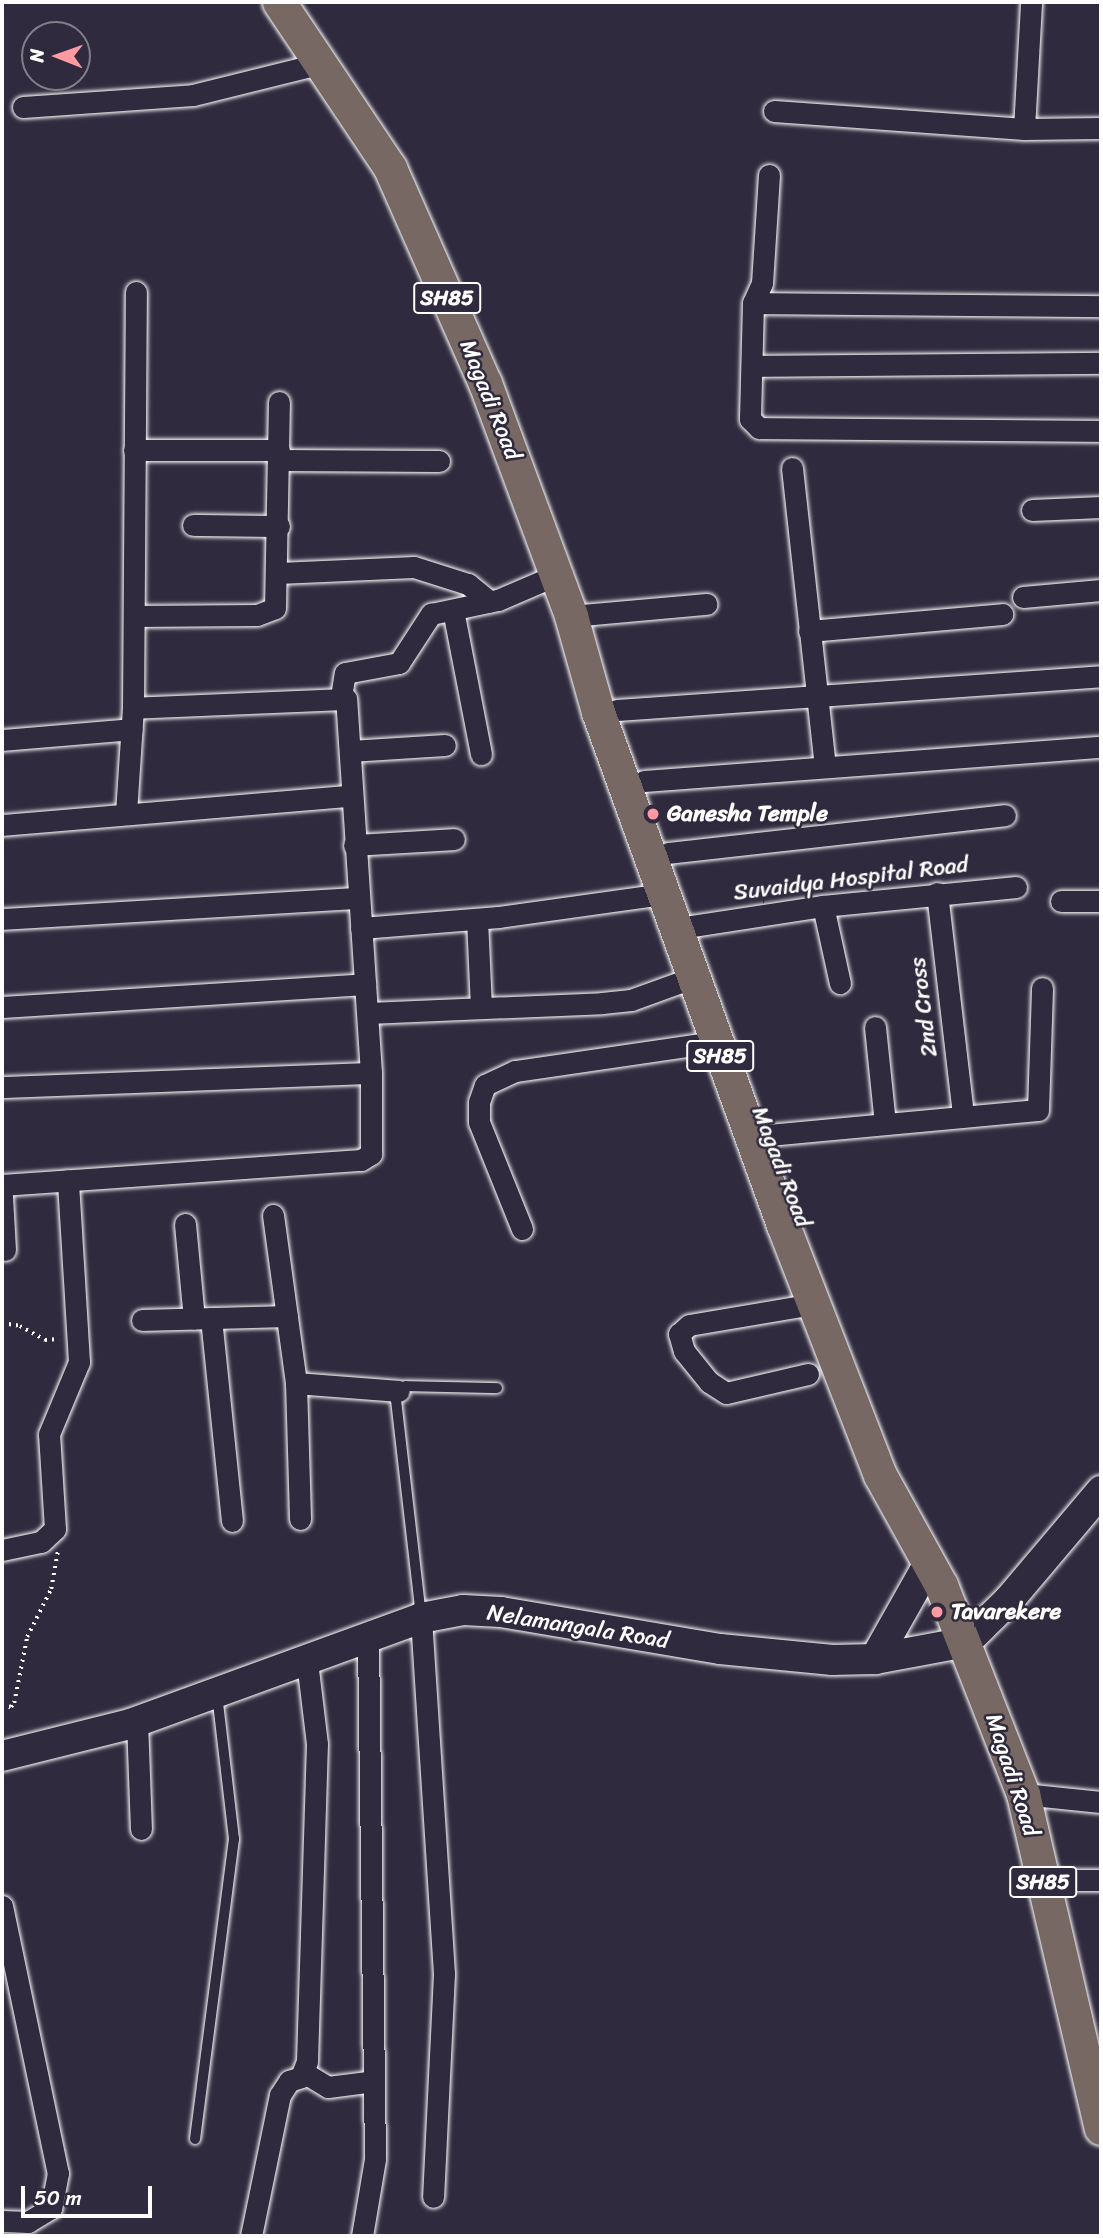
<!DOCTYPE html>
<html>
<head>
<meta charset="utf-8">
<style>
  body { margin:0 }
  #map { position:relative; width:1103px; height:2238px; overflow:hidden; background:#2f2a3d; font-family:Sriracha,sans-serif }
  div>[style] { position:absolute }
  .path>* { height:3.5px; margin-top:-1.75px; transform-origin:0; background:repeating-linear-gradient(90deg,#fff 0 2px,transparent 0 7px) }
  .roads { filter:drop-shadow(0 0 2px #fff) drop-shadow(0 0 2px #fff) }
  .lane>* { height:10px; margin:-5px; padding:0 5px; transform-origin:5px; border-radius:5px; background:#2f2a3d }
  .street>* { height:21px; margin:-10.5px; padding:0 10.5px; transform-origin:10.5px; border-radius:10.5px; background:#2f2a3d }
  .secondary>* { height:30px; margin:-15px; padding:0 15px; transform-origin:15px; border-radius:15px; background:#2f2a3d }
  .primary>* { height:33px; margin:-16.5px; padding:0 16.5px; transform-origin:16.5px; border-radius:16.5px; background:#776864 }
  .dots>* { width:19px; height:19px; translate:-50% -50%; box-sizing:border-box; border:4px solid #2f2a3d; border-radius:50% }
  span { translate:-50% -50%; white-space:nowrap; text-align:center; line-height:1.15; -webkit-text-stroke:5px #2f2a3d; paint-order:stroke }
  .shield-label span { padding:2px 5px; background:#2f2a3d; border:2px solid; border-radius:5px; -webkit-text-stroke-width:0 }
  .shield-label { font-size:21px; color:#fff; font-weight:700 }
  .street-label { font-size:23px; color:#fff }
  .poi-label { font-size:23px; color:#fff; font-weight:700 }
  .left { translate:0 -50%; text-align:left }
  .frame { position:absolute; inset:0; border:4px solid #fff; pointer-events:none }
  .north { position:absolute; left:21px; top:21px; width:70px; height:70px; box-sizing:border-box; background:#2f2a3d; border:2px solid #827f8b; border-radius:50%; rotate:271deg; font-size:19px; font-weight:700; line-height:28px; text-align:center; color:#fff }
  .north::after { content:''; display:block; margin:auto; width:24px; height:32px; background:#ff9aa2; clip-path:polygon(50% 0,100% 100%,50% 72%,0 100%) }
  .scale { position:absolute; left:21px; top:2186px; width:131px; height:32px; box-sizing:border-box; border:4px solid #fff; border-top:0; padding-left:9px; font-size:21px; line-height:24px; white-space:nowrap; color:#fff; -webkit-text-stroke:5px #2f2a3d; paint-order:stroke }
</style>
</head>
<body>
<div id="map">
  <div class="path">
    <div style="left:2px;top:1323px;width:18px;rotate:9deg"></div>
    <div style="left:20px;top:1326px;width:29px;rotate:29deg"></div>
    <div style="left:45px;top:1340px;width:14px;rotate:-4deg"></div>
    <div style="left:2px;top:1705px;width:9px;rotate:13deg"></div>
    <div style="left:11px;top:1707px;width:5px;rotate:-53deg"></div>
    <div style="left:14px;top:1703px;width:67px;rotate:-78.9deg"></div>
    <div style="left:27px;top:1637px;width:54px;rotate:-63.4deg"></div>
    <div style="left:51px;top:1589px;width:40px;rotate:-80deg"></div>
  </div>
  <div class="roads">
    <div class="lane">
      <div style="left:421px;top:1616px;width:217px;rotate:-96.6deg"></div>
      <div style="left:396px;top:1400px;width:17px;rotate:-54deg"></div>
      <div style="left:406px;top:1386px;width:91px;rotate:1.3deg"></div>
      <div style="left:195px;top:2139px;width:303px;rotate:-82.6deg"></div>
      <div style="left:234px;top:1839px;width:146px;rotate:-96.7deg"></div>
    </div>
    <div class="street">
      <div style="left:23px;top:107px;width:170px;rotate:-4deg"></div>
      <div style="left:193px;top:95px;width:133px;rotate:-13.9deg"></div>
      <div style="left:774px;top:111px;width:251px;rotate:4.1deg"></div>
      <div style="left:1024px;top:129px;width:77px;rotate:-0.7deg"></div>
      <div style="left:1024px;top:129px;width:127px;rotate:-86.8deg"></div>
      <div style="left:769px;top:175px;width:108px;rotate:93.7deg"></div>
      <div style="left:762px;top:283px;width:22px;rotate:114deg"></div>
      <div style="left:753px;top:303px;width:116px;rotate:91.5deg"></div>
      <div style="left:750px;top:419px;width:13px;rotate:45deg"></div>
      <div style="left:759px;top:428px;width:342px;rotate:0.5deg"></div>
      <div style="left:753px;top:303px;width:348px;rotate:0.5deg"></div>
      <div style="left:752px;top:366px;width:349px;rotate:-0.5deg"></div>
      <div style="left:134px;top:450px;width:145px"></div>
      <div style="left:279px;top:460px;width:160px;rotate:0.4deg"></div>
      <div style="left:792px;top:468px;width:299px;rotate:83.7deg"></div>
      <div style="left:1032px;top:510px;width:69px;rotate:-2.5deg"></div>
      <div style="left:193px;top:525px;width:86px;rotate:0.7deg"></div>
      <div style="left:278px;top:573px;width:136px;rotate:-2.5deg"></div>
      <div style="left:414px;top:567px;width:57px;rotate:17.5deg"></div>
      <div style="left:468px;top:584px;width:28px;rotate:39deg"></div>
      <div style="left:1023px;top:597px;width:78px;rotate:-5.1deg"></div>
      <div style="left:453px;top:610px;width:147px;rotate:79deg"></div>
      <div style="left:134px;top:616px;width:123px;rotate:-0.5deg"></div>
      <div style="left:257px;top:615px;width:19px;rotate:-21deg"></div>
      <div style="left:275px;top:608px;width:206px;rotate:-88.9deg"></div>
      <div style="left:571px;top:616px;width:136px;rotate:-5.1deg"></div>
      <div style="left:809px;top:631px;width:194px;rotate:-5deg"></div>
      <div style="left:341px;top:697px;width:24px;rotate:-81deg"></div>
      <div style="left:345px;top:673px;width:55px;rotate:-10.5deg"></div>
      <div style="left:399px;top:663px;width:59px;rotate:-56.9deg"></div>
      <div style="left:431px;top:614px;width:68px;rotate:-11.8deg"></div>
      <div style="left:498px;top:600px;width:63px;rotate:-23.3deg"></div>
      <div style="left:617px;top:710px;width:485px;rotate:-4deg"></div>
      <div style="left:2px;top:740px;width:130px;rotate:-4.8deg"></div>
      <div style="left:350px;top:751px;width:95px;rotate:-3.6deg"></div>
      <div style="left:644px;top:781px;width:458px;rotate:-4.3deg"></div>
      <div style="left:126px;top:813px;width:105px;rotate:-86.2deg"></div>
      <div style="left:133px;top:708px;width:416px;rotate:-89.6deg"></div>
      <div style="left:2px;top:825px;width:350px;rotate:-4.8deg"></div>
      <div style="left:354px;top:845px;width:100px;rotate:-3.4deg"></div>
      <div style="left:668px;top:853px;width:339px;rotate:-6.4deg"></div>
      <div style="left:937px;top:893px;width:225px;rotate:83.3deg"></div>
      <div style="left:1061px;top:901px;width:40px"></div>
      <div style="left:823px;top:906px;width:79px;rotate:77.6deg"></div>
      <div style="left:2px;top:919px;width:356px;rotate:-3.4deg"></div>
      <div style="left:477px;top:919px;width:87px;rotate:87.4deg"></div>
      <div style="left:692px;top:926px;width:133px;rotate:-8.7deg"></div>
      <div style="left:823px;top:906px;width:194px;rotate:-5.6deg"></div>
      <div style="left:361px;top:928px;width:138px;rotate:-4.6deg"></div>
      <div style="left:499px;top:917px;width:165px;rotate:-8deg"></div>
      <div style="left:2px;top:1007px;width:364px;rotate:-3.6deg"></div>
      <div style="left:368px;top:1013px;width:234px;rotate:-2.4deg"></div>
      <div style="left:602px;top:1003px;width:29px;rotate:-6deg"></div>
      <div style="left:631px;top:1000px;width:65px;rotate:-19.8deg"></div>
      <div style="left:875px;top:1027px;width:97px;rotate:84.1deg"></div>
      <div style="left:2px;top:1087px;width:369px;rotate:-2.2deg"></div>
      <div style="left:768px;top:1135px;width:271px;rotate:-5.3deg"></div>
      <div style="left:1038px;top:1110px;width:122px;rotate:-88.1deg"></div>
      <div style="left:2px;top:1185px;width:360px;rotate:-4deg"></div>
      <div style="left:361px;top:1160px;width:12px;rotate:-31deg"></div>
      <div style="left:371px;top:1154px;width:81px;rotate:-90deg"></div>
      <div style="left:371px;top:1073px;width:375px;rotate:-93.8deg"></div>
      <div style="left:346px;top:699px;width:213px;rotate:177.6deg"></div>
      <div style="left:2px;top:1196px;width:54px;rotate:86.8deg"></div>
      <div style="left:273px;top:1215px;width:170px;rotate:82.2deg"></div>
      <div style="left:296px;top:1383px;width:136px;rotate:88.3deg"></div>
      <div style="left:185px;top:1224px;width:95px;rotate:84.6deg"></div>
      <div style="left:522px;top:1229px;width:115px;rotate:-111.9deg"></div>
      <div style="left:479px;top:1122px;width:20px;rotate:-90deg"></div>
      <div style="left:479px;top:1102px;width:18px;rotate:-71deg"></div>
      <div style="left:485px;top:1085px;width:33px;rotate:-25deg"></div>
      <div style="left:515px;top:1071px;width:202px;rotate:-8.3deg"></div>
      <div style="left:211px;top:1318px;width:204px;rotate:84.1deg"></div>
      <div style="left:142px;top:1320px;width:145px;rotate:-1.6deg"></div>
      <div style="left:808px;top:1374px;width:84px;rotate:167deg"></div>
      <div style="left:726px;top:1393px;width:20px;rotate:-147deg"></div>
      <div style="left:709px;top:1382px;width:40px;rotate:-129deg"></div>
      <div style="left:684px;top:1351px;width:18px;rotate:-106deg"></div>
      <div style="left:679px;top:1334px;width:13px;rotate:-42deg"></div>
      <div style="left:689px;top:1325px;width:126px;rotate:-9.6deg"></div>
      <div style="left:296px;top:1383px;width:103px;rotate:4.4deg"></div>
      <div style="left:2px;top:1550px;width:40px;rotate:-12deg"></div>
      <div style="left:41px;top:1542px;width:19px;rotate:-43deg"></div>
      <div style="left:55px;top:1529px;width:95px;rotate:-93.6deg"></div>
      <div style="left:49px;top:1434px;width:78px;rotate:-67.4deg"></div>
      <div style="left:79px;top:1362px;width:182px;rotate:-93.5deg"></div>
      <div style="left:421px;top:1618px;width:357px;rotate:86.3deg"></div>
      <div style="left:444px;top:1974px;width:223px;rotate:92.8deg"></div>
      <div style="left:137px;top:1721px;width:108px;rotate:87.9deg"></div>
      <div style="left:1023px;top:1794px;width:78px;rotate:5.9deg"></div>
      <div style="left:1042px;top:1880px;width:59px"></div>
      <div style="left:2px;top:1906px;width:273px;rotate:78.2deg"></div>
      <div style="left:58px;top:2173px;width:36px;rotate:101deg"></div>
      <div style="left:51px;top:2208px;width:27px;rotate:149deg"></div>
      <div style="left:28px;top:2222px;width:26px;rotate:-178deg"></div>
      <div style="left:303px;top:2072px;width:29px;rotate:31deg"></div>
      <div style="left:328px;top:2087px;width:46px;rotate:-7.4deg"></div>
      <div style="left:251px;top:2236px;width:144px;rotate:-78.4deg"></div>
      <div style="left:280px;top:2095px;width:17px;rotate:-57deg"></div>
      <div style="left:289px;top:2081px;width:13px;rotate:-18deg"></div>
      <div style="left:301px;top:2077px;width:17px;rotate:-69deg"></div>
      <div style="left:307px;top:2061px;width:317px;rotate:-88.2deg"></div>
      <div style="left:317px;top:1744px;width:84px;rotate:-96.9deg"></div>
      <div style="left:362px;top:2236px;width:78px;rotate:-80.4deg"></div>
      <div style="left:375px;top:2159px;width:521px;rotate:-90.77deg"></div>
    </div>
    <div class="secondary">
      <div style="left:875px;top:1659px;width:110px;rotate:-60.6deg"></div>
      <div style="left:2px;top:1756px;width:132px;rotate:-14deg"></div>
      <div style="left:130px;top:1724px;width:310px;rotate:-20deg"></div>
      <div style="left:421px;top:1618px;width:43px;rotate:-10.8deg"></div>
      <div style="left:463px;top:1610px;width:38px;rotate:3deg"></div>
      <div style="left:501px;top:1612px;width:222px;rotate:9.6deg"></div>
      <div style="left:720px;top:1649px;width:113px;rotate:5.6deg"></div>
      <div style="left:832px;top:1660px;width:43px;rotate:-1.3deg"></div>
      <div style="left:875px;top:1659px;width:93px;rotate:-10.6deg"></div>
      <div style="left:966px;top:1642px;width:60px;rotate:-44.3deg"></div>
      <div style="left:1009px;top:1600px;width:143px;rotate:-49.8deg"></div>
    </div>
    <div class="primary">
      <div style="left:279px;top:2px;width:200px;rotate:56.2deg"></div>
      <div style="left:390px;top:168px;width:235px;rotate:66.2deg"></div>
      <div style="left:485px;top:383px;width:248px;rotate:69.7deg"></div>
      <div style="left:571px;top:616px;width:100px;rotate:74.3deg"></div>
      <div style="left:598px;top:712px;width:545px;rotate:70.17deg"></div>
      <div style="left:783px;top:1225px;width:268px;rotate:68.8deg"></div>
      <div style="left:880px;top:1475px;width:126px;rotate:61deg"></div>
      <div style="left:941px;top:1585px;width:225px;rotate:68.6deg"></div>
      <div style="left:1023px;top:1794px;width:343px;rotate:76.9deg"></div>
    </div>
  </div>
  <div class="dots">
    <div style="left:653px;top:814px;background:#ff9aa2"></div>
    <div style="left:937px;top:1612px;background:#ff9aa2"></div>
  </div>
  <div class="shield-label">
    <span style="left:447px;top:298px">SH85</span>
    <span style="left:720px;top:1056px">SH85</span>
    <span style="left:1043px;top:1882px">SH85</span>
  </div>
  <div class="street-label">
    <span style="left:490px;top:400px;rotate:68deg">Magadi Road</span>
    <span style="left:851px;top:879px;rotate:-7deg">Suvaidya Hospital Road</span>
    <span style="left:924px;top:1007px;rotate:-97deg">2nd Cross</span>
    <span style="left:781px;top:1167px;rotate:69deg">Magadi Road</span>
    <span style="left:578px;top:1627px;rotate:9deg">Nelamangala Road</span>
    <span style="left:1012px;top:1775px;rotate:72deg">Magadi Road</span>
  </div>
  <div class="poi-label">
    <span class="left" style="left:667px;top:814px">Ganesha Temple</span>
    <span class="left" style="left:951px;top:1612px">Tavarekere</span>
  </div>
  <div class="frame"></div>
  <div class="north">N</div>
  <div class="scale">50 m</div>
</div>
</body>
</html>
